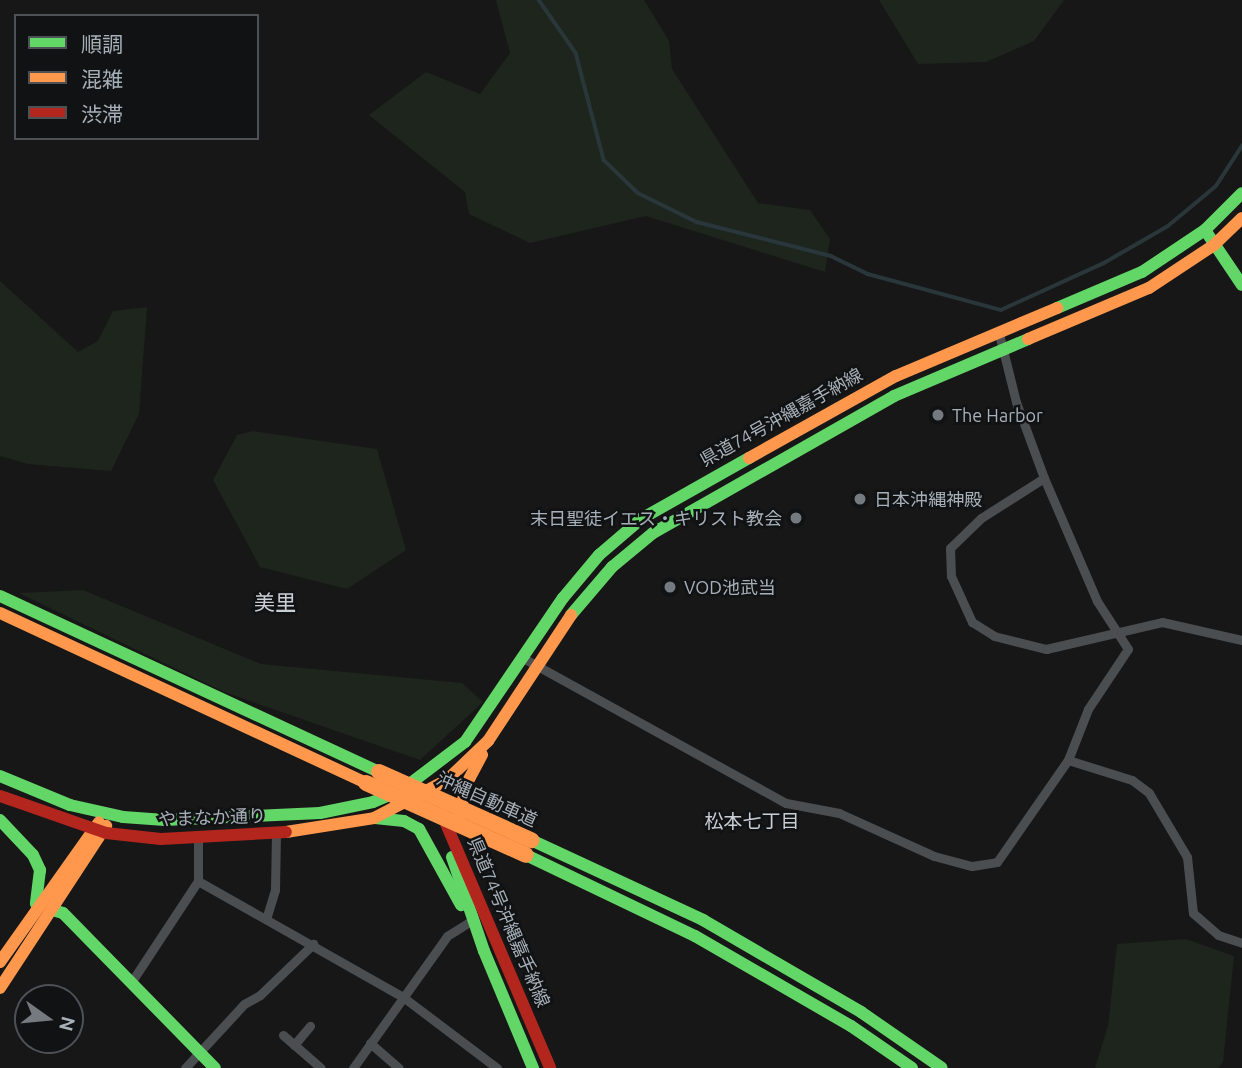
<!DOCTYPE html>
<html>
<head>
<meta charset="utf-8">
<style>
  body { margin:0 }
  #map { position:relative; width:1242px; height:1068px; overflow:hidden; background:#171717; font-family:Ubuntu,"Noto Sans JP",sans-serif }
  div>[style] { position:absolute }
  .green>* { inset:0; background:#1d251d }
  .stream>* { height:3.5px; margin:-1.75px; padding:0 1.75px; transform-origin:1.75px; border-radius:1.75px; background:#29363a }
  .street>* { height:9px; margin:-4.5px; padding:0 4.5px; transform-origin:4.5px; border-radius:4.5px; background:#4b4e50 }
  .fast>* { height:12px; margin:-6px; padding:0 6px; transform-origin:6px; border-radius:6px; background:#63d668 }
  .slow>* { height:12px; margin:-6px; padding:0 6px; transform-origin:6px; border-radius:6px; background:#ff974d }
  .jam>* { height:12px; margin:-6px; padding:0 6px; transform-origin:6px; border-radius:6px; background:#b3261e }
  .slow-bridge>* { height:16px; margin:-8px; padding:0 8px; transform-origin:8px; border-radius:8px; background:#ff974d }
  .dots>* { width:19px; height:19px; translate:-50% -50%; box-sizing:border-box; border:4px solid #111213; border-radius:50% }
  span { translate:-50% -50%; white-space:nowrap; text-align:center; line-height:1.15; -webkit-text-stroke:5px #111213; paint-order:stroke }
  .poi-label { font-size:18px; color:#a7b0b9 }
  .left { translate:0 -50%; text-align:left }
  .right { translate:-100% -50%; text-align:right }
  .street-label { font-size:18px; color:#a7b0b9 }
  .neighbourhood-label { font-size:19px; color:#c9ced5 }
  .quarter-label { font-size:21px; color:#c9ced5 }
  .legend { position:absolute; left:14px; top:14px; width:245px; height:126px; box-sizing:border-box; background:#111213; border:2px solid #4d5155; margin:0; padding:9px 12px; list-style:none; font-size:21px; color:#a7b0b9 }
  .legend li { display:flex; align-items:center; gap:14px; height:35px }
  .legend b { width:35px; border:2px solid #4d5155 }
  .north { position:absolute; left:14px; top:984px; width:70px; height:70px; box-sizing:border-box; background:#111213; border:2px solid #4d5155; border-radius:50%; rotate:105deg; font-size:19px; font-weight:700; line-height:28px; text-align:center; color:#a7b0b9 }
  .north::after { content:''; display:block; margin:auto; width:24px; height:32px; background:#757a80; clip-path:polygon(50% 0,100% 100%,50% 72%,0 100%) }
</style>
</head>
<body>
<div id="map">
  <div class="green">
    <div style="clip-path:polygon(496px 0,644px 0,669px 41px,672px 69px,758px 203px,810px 210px,830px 239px,825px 272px,646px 216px,530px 243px,469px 214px,465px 192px,369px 115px,426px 72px,480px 94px,510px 53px)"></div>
    <div style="clip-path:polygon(879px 0,1064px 0,1034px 41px,986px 62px,918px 64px)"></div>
    <div style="clip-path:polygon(0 281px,78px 352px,98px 341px,113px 311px,147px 307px,139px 414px,111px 471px,28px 464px,0 456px)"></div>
    <div style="clip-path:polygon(253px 431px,377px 449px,406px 550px,347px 589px,260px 567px,213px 480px,237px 435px)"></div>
    <div style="clip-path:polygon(83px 590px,261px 664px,462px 683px,483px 702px,420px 760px,224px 692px,19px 593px)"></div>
    <div style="clip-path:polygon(1186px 939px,1234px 956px,1223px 1062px,1218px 1068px,1095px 1068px,1108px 1026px,1117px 944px)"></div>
  </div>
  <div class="stream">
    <div style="left:539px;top:0;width:65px;rotate:55.1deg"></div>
    <div style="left:576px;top:53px;width:111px;rotate:75.3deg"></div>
    <div style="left:604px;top:160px;width:47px;rotate:44.1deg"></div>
    <div style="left:638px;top:193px;width:66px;rotate:26.2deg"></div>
    <div style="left:697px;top:222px;width:138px;rotate:14.2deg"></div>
    <div style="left:831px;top:256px;width:41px;rotate:25.9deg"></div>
    <div style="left:868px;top:274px;width:138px;rotate:15.1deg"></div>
    <div style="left:1001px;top:310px;width:113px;rotate:-24.5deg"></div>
    <div style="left:1104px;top:263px;width:74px;rotate:-30deg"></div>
    <div style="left:1168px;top:226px;width:62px;rotate:-39.8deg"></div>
    <div style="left:1216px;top:186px;width:48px;rotate:-57deg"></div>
  </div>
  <div class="street">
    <div style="left:1044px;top:478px;width:75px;rotate:147.6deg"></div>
    <div style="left:981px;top:518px;width:43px;rotate:135.9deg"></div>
    <div style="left:950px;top:548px;width:28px;rotate:88deg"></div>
    <div style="left:951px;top:576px;width:51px;rotate:65.5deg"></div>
    <div style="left:972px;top:622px;width:26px;rotate:32deg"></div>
    <div style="left:994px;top:636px;width:54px;rotate:14deg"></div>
    <div style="left:1046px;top:649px;width:119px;rotate:-13.1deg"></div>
    <div style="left:1162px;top:622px;width:82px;rotate:12.7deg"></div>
    <div style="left:523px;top:658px;width:300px;rotate:28.9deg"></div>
    <div style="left:786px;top:803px;width:54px;rotate:10.7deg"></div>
    <div style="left:839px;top:813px;width:104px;rotate:24.4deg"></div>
    <div style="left:934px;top:856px;width:39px;rotate:15deg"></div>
    <div style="left:972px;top:866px;width:25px;rotate:-9deg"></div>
    <div style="left:997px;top:862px;width:124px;rotate:-55.2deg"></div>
    <div style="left:1068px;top:760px;width:55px;rotate:-68.6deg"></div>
    <div style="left:1088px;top:709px;width:72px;rotate:-56.3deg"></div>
    <div style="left:1128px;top:649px;width:57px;rotate:-122.9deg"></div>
    <div style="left:1097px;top:601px;width:134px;rotate:-113.3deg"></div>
    <div style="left:1044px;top:478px;width:81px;rotate:-110.2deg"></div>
    <div style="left:1016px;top:402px;width:70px;rotate:-104deg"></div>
    <div style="left:1068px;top:760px;width:67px;rotate:17.4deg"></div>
    <div style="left:1132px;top:780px;width:21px;rotate:37deg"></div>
    <div style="left:1149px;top:793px;width:74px;rotate:59.3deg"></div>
    <div style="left:1187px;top:857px;width:56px;rotate:83.9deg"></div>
    <div style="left:1193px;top:913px;width:33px;rotate:41deg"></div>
    <div style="left:1218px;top:935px;width:25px;rotate:18deg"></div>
    <div style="left:198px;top:881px;width:236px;rotate:29.5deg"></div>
    <div style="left:403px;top:997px;width:118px;rotate:37.1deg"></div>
    <div style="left:267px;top:916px;width:27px;rotate:-73deg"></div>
    <div style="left:275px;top:890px;width:55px;rotate:-89deg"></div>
    <div style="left:132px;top:981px;width:120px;rotate:-56.6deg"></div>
    <div style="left:198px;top:881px;width:42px;rotate:-90deg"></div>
    <div style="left:283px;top:1035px;width:50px;rotate:41deg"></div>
    <div style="left:370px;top:1043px;width:38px;rotate:41deg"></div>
    <div style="left:294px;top:1045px;width:25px;rotate:-50deg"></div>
    <div style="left:185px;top:1068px;width:87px;rotate:-47.3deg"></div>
    <div style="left:244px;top:1004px;width:18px;rotate:-29deg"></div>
    <div style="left:260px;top:995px;width:74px;rotate:-43.9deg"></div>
    <div style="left:353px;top:1068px;width:162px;rotate:-54.5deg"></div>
    <div style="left:447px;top:936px;width:32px;rotate:-32deg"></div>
  </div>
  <div class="fast">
    <div style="left:1205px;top:230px;width:66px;rotate:56.1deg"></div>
    <div style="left:1057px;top:308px;width:92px;rotate:-23deg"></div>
    <div style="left:1142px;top:272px;width:76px;rotate:-33.7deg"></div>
    <div style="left:1205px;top:230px;width:52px;rotate:-45deg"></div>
    <div style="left:0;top:596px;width:418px;rotate:24.9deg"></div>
    <div style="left:571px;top:615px;width:63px;rotate:-49.5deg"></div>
    <div style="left:612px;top:567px;width:53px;rotate:-39.7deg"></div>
    <div style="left:653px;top:533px;width:277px;rotate:-29.6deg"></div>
    <div style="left:894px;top:396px;width:146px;rotate:-23deg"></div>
    <div style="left:0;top:776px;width:76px;rotate:22.5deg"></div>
    <div style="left:70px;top:805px;width:54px;rotate:12.8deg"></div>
    <div style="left:123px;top:817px;width:42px;rotate:4.1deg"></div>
    <div style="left:165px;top:820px;width:155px;rotate:-2.6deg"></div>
    <div style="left:320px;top:813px;width:54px;rotate:-11.7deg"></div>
    <div style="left:373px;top:802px;width:33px;rotate:-23deg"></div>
    <div style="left:403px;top:789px;width:78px;rotate:-37.2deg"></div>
    <div style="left:465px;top:742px;width:174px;rotate:-55.8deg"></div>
    <div style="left:563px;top:598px;width:56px;rotate:-50.1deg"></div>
    <div style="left:599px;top:555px;width:55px;rotate:-40.6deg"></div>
    <div style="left:641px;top:519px;width:124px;rotate:-29.5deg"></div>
    <div style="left:375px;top:818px;width:29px;rotate:6deg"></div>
    <div style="left:404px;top:821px;width:17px;rotate:28deg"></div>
    <div style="left:419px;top:829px;width:87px;rotate:61.1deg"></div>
    <div style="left:0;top:820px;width:48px;rotate:46.7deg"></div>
    <div style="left:33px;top:855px;width:17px;rotate:65deg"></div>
    <div style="left:40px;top:870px;width:34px;rotate:97deg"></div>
    <div style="left:531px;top:840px;width:190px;rotate:24.9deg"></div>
    <div style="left:703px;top:920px;width:183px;rotate:30.2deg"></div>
    <div style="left:861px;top:1012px;width:98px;rotate:34.7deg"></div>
    <div style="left:526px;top:855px;width:187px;rotate:25.6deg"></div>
    <div style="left:695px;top:936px;width:180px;rotate:30deg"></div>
    <div style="left:851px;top:1026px;width:74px;rotate:34.5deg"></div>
    <div style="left:452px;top:857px;width:99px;rotate:71.2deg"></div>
    <div style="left:484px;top:951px;width:127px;rotate:67.3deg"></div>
    <div style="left:52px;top:910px;width:11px;rotate:15deg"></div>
    <div style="left:63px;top:913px;width:217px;rotate:45.6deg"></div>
  </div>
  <div class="slow">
    <div style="left:1028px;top:339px;width:131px;rotate:-22.9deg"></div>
    <div style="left:1149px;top:288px;width:78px;rotate:-33.5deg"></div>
    <div style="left:1214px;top:245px;width:39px;rotate:-44deg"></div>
    <div style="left:749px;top:458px;width:168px;rotate:-29.2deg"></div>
    <div style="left:896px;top:376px;width:175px;rotate:-22.9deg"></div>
    <div style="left:0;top:613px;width:404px;rotate:24.9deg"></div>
    <div style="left:459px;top:817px;width:35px;rotate:-77deg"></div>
    <div style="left:467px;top:783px;width:32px;rotate:-62deg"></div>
    <div style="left:286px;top:832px;width:89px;rotate:-9deg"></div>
    <div style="left:374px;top:818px;width:82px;rotate:-27.5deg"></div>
    <div style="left:447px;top:780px;width:57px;rotate:-43.6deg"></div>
    <div style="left:488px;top:741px;width:151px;rotate:-56.6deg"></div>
    <div style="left:0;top:962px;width:171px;rotate:-54.7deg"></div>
    <div style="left:0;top:988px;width:194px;rotate:-56.8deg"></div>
  </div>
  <div class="jam">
    <div style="left:0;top:796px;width:112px;rotate:19.2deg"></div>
    <div style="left:106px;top:833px;width:55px;rotate:6.2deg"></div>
    <div style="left:161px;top:839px;width:125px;rotate:-3.2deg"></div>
    <div style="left:441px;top:812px;width:278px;rotate:66.9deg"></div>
  </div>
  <div class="slow-bridge">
    <div style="left:379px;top:772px;width:167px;rotate:24.1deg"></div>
    <div style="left:366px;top:783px;width:175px;rotate:24.2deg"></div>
  </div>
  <div class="dots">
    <div style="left:938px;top:415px;background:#757a80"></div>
    <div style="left:860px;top:499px;background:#757a80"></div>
    <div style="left:796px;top:518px;background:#757a80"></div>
    <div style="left:670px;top:587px;background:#757a80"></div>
  </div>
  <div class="poi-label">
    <span class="left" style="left:952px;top:415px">The Harbor</span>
    <span class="left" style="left:874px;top:499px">日本沖縄神殿</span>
    <span class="right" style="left:782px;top:518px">末日聖徒イエス・キリスト教会</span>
    <span class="left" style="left:684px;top:587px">VOD池武当</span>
  </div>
  <div class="street-label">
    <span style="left:781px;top:417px;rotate:-29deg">県道74号沖縄嘉手納線</span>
    <span style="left:487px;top:799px;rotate:24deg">沖縄自動車道</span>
    <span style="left:212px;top:817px;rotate:-2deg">やまなか通り</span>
    <span style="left:509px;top:922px;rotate:67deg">県道74号沖縄嘉手納線</span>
  </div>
  <div class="neighbourhood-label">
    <span style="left:752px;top:822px">松本七丁目</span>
  </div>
  <div class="quarter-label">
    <span style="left:275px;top:602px">美里</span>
  </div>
  <ul class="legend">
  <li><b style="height:9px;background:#63d668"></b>順調</li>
  <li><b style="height:9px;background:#ff974d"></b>混雑</li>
  <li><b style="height:9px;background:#b3261e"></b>渋滞</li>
  </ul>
  <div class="north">N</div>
</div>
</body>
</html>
